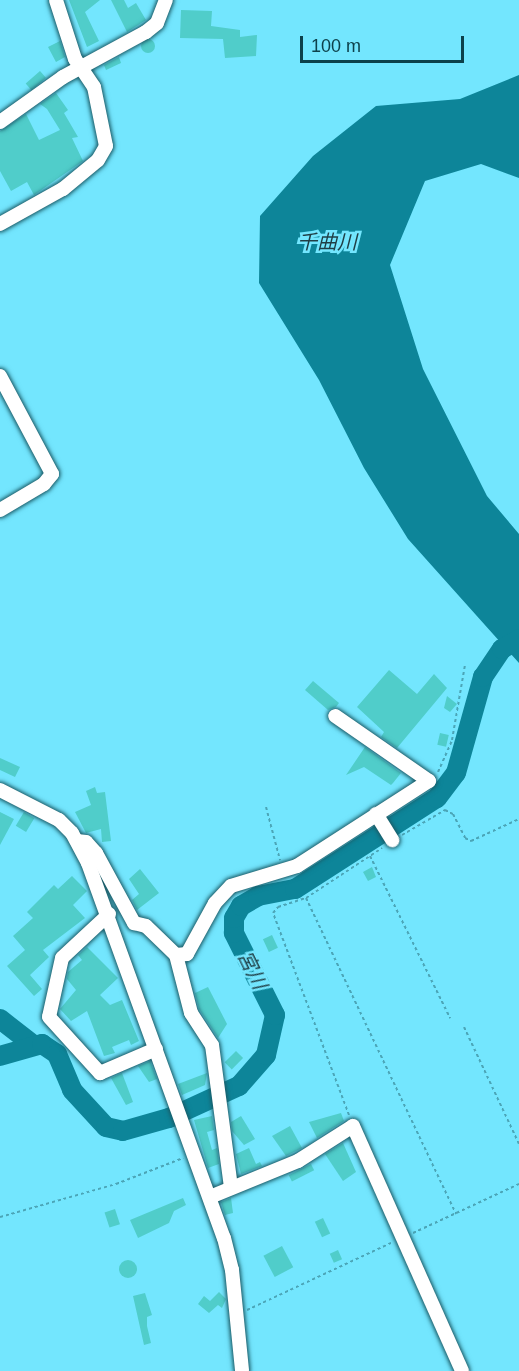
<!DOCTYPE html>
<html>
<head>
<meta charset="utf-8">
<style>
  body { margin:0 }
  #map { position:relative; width:519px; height:1371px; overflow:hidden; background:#73e6fe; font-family:Arial,"Noto Sans JP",sans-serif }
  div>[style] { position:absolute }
  .water>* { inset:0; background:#0d8599 }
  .river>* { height:20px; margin:-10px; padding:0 10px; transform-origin:10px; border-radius:10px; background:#0d8599 }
  .building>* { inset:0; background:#50cdca; transform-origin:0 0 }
  .round { border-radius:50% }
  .path>* { height:2px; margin-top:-1px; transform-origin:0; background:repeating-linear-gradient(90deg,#4ba5b7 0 3px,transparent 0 6px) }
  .roads { filter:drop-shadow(0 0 2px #1a5a66) drop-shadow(0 0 2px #1a5a66) }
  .minor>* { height:14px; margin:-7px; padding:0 7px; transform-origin:7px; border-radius:7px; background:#fff }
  span { translate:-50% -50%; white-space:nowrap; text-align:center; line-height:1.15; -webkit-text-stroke:5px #73e6fe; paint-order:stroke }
  .water-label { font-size:20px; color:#1f3e45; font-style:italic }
  .scale { position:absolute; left:300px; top:36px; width:164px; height:27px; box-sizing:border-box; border:3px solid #0d414b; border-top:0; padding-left:8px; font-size:18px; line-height:21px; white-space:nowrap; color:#0d414b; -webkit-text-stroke:4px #73e6fe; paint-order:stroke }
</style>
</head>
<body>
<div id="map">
  <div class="water">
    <div style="clip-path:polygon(519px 75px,519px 178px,481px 164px,425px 181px,390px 265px,423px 369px,487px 496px,519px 534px,519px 663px,408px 539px,364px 468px,319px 380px,259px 283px,260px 216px,313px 156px,376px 106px,460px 99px)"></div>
  </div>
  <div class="river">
    <div style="left:0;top:1019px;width:41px;rotate:38deg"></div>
    <div style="left:0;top:1056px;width:44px;rotate:-15.9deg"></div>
    <div style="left:42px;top:1044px;width:18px;rotate:34deg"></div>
    <div style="left:57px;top:1054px;width:39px;rotate:67deg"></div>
    <div style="left:72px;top:1090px;width:50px;rotate:47.4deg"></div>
    <div style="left:106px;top:1127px;width:17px;rotate:13deg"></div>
    <div style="left:123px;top:1131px;width:48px;rotate:-15.8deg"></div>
    <div style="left:169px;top:1118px;width:77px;rotate:-24.6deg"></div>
    <div style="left:239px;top:1086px;width:41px;rotate:-48.9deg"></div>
    <div style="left:266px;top:1055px;width:41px;rotate:-77.3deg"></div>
    <div style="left:275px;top:1015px;width:92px;rotate:-116.6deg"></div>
    <div style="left:234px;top:933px;width:15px;rotate:-90deg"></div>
    <div style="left:234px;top:918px;width:14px;rotate:-60deg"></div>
    <div style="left:241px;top:906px;width:20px;rotate:-30deg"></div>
    <div style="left:258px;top:896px;width:38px;rotate:-11deg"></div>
    <div style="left:295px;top:889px;width:169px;rotate:-32.7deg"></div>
    <div style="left:437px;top:798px;width:31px;rotate:-53deg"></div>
    <div style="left:456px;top:773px;width:100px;rotate:-74.3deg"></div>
    <div style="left:483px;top:677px;width:34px;rotate:-56deg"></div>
    <div style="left:502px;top:649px;width:20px;rotate:-30deg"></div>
  </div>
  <div class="building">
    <div style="clip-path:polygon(69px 0,100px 0,85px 12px,99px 41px,87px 47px)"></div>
    <div style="clip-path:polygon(111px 0,124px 0,128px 8px,136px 3px,146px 20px,127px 32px)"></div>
    <div style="clip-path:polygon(181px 10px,212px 11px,211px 26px,240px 30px,240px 37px,257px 35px,256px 56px,225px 58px,223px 39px,180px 38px)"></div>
    <div class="round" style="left:141px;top:39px;width:14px;height:14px"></div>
    <div style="clip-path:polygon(60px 41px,65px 57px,56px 62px,48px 47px)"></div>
    <div style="clip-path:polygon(119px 57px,121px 63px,106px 70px,104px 65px)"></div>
    <div style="left:40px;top:71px;width:9px;height:19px;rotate:49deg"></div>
    <div style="clip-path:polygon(56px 93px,68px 110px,64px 113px,78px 137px,72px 138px,83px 161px,34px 195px,27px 182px,11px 191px,0 171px,0 131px,26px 114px,39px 140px,60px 130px,47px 109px,40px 104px)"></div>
    <div style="clip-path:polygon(389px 670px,417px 694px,434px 674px,447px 688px,397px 748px,381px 737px,384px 732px,357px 707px)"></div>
    <div style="clip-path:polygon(313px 681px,339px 703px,336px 707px,328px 710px,305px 690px)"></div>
    <div style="clip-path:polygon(447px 696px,457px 704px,450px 712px,444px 708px)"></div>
    <div style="left:440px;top:733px;width:9px;height:12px;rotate:13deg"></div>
    <div style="clip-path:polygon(365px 747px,401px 773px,393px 783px,391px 785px,364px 767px,346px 775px)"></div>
    <div style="clip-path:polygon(0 758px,20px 767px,15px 777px,0 770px)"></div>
    <div style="clip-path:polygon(95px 787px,97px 793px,105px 792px,111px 841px,102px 842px,101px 829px,86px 833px,75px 812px,91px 805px,86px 791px)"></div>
    <div style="clip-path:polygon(0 812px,14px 819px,0 845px)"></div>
    <div style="left:24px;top:812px;width:12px;height:16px;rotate:31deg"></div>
    <div style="clip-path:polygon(372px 867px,376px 877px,368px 881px,363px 872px)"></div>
    <div style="clip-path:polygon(140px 869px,159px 893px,137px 910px,132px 900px,139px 894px,129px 879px)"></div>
    <div style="clip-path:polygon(72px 876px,87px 891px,73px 905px,85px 918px,43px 950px,49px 957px,30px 975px,42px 989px,34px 996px,7px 966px,25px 950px,13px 936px,33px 918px,27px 912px,54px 885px,58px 889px)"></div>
    <div style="left:272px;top:935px;width:14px;height:10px;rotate:65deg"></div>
    <div style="clip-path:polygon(87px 947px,118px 978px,100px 995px,110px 1005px,122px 1000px,139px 1041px,131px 1045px,129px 1040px,112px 1047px,115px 1053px,104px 1056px,87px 1011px,71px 1021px,60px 1009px,76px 990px,67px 979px,68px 972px,82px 960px,78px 955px)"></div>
    <div style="clip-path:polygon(208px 987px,227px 1024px,218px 1038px,199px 1009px,195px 993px)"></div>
    <div style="left:236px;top:1051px;width:10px;height:16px;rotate:45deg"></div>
    <div style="clip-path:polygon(150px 1061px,157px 1079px,149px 1082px,138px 1066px)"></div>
    <div style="clip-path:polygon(122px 1073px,133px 1102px,126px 1105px,111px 1078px)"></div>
    <div style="clip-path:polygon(207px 1073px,205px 1085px,182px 1095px,178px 1084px)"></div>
    <div style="clip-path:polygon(341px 1113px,344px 1121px,317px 1138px,309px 1122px)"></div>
    <div style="clip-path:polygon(212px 1116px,214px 1130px,207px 1132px,212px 1150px,217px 1148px,219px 1164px,208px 1168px,194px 1120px)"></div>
    <div style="clip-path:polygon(241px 1116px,255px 1139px,244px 1145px,232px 1131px,231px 1122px)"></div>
    <div style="clip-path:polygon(290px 1126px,302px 1148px,286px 1156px,272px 1136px)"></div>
    <div style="clip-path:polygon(343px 1143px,356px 1172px,343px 1181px,325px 1154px)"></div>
    <div style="clip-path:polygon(249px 1148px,256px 1164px,260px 1162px,262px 1166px,241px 1174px,236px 1154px)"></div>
    <div style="left:311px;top:1164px;width:7px;height:25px;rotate:63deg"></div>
    <div style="clip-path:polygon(183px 1198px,186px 1205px,174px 1211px,169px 1223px,138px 1238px,130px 1220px)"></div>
    <div style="clip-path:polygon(231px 1198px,233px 1213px,225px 1215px,221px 1202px)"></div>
    <div style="left:115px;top:1209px;width:16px;height:11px;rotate:72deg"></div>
    <div style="left:323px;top:1218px;width:17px;height:9px;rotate:65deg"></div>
    <div style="left:282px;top:1246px;width:24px;height:21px;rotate:62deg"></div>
    <div style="left:338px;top:1250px;width:10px;height:9px;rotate:66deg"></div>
    <div class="round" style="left:119px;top:1260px;width:18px;height:18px"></div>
    <div style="clip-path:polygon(219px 1292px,226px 1299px,222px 1308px,218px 1305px,209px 1313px,198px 1304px,204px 1296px,210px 1301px)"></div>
    <div style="clip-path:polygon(145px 1293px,152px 1315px,147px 1317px,147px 1326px,151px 1343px,144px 1345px,133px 1296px)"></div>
  </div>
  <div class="path">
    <div style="left:438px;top:772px;width:35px;rotate:-66deg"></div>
    <div style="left:452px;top:740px;width:76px;rotate:-80.2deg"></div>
    <div style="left:266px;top:807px;width:55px;rotate:75.2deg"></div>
    <div style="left:402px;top:835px;width:50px;rotate:-30.2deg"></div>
    <div style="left:445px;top:810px;width:9px;rotate:27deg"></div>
    <div style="left:453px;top:814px;width:27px;rotate:63deg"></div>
    <div style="left:465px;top:838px;width:7px;rotate:27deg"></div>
    <div style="left:471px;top:841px;width:53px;rotate:-24.6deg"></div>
    <div style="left:370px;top:856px;width:181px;rotate:63.7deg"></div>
    <div style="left:306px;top:898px;width:350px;rotate:64.6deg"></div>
    <div style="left:464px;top:1027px;width:129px;rotate:64.8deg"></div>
    <div style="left:349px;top:1115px;width:216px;rotate:-110.6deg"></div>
    <div style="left:273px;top:913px;width:8px;rotate:-50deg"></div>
    <div style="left:278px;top:907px;width:29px;rotate:-18deg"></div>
    <div style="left:306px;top:898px;width:91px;rotate:-33.3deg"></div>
    <div style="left:0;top:1217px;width:121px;rotate:-15.9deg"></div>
    <div style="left:116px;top:1184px;width:72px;rotate:-21.2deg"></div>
    <div style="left:413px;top:1233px;width:117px;rotate:-24.8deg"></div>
    <div style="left:247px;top:1310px;width:159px;rotate:-25deg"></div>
  </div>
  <div class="roads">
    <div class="minor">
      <div style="left:0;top:122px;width:77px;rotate:-35.5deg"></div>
      <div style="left:63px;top:77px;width:94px;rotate:-28.5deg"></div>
      <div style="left:146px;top:32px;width:14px;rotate:-39deg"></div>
      <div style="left:157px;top:23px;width:25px;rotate:-69deg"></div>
      <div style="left:0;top:224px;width:72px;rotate:-29.1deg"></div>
      <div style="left:63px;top:189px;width:45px;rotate:-39.6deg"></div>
      <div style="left:98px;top:160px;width:16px;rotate:-60deg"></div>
      <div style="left:106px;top:146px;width:60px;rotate:-101.5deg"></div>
      <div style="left:94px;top:87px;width:34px;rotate:-124deg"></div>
      <div style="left:75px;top:59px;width:62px;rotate:-107.9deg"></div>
      <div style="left:0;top:376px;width:111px;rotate:62deg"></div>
      <div style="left:52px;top:474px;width:13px;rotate:129deg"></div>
      <div style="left:44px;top:484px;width:51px;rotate:149.4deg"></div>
      <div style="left:0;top:790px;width:66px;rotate:27deg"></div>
      <div style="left:59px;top:820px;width:18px;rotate:45deg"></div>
      <div style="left:72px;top:833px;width:34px;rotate:62deg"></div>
      <div style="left:88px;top:863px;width:399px;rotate:70.1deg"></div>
      <div style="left:224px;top:1238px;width:33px;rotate:76deg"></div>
      <div style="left:232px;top:1270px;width:101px;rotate:84.3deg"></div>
      <div style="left:376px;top:814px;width:31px;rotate:58deg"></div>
      <div style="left:77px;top:841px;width:9px;rotate:6deg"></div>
      <div style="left:86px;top:842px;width:15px;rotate:48deg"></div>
      <div style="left:96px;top:853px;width:80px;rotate:61.5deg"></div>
      <div style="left:134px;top:923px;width:12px;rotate:14deg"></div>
      <div style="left:146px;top:926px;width:42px;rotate:44deg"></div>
      <div style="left:176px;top:955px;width:11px;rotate:-5deg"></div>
      <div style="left:187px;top:954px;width:58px;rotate:-61.2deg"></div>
      <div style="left:215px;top:903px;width:23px;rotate:-47deg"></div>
      <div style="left:231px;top:886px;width:69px;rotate:-16.9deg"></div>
      <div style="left:297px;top:866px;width:157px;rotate:-32.8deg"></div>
      <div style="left:429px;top:781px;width:114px;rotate:-145.3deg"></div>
      <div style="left:109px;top:914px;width:64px;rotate:136.9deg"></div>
      <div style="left:62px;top:958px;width:60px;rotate:102.4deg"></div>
      <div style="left:49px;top:1017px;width:76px;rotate:47.7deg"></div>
      <div style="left:100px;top:1073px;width:61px;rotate:-23.2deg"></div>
      <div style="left:176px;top:955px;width:60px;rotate:75.5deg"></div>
      <div style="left:191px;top:1013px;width:38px;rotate:57deg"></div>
      <div style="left:212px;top:1045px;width:144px;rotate:82.4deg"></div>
      <div style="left:210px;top:1197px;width:95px;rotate:-22.2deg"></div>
      <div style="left:298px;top:1161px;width:65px;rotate:-32.5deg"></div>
      <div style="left:353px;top:1126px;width:268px;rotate:66deg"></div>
    </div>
  </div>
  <div class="water-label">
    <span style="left:327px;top:242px">千曲川</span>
    <span style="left:252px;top:970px;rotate:64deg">宮川</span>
  </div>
  <div class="scale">100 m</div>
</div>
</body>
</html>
